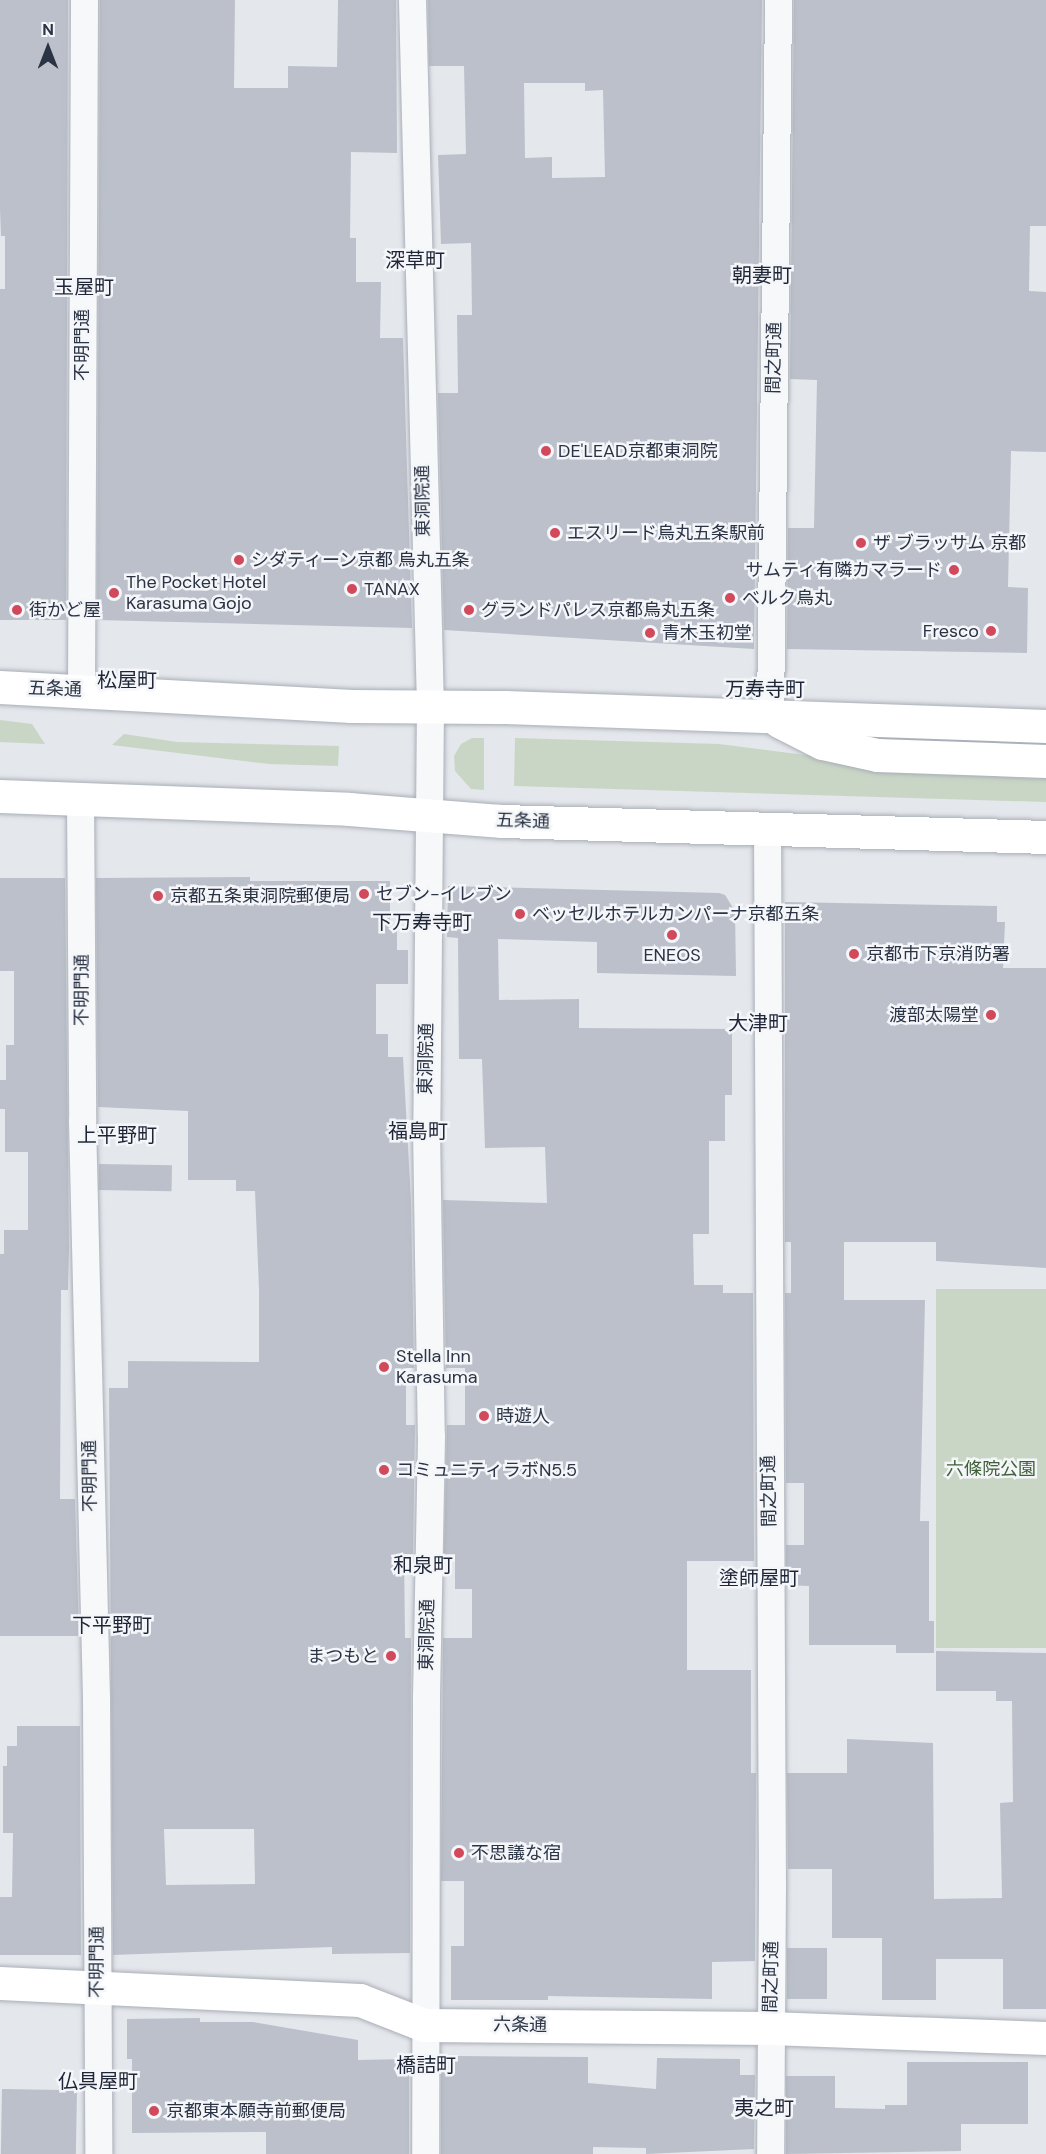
<!DOCTYPE html>
<html>
<head>
<meta charset="utf-8">
<style>
  body { margin:0 }
  #map { position:relative; width:1046px; height:2154px; overflow:hidden; background:#e4e7ec; font-family:"DM Sans","Noto Sans JP",sans-serif }
  div>[style] { position:absolute }
  .green>* { inset:0; background:#c9d6c5; transform-origin:0 0 }
  .building>* { inset:0; background:#bbc0ca; transform-origin:0 0 }
  .roads { filter:drop-shadow(0 0 2px #a9aeb7) drop-shadow(0 0 2px #a9aeb7) }
  .street>* { height:27px; margin:-13.5px; padding:0 13.5px; transform-origin:13.5px; border-radius:13.5px; background:#f7f8fa }
  .secondary>* { height:33px; margin:-16.5px; padding:0 16.5px; transform-origin:16.5px; border-radius:16.5px; background:#fff }
  .highway>* { height:33px; margin:-16.5px; padding:0 16.5px; transform-origin:16.5px; border-radius:16.5px; background:#fff }
  .dots>* { width:16px; height:16px; translate:-50% -50%; box-sizing:border-box; border:3px solid #f4f6f9; border-radius:50% }
  span { translate:-50% -50%; white-space:nowrap; text-align:center; line-height:1.15; -webkit-text-stroke:5px #f4f6f9; paint-order:stroke }
  .street-label { font-size:18px; color:#2b3445 }
  .poi-label { font-size:18px; color:#2b3445 }
  .left { translate:0 -50%; text-align:left }
  .right { translate:-100% -50%; text-align:right }
  .park-label { font-size:18px; color:#3f6138 }
  .neighbourhood-label { font-size:20px; color:#1d2536 }
  .north { position:absolute; left:18px; top:18px; width:60px; height:60px; -webkit-text-stroke:4px #f4f6f9; paint-order:stroke; rotate:0deg; font-size:16px; font-weight:700; line-height:24px; text-align:center; color:#2b3445 }
  .north::after { content:''; display:block; margin:auto; width:21px; height:27px; background:#2b3445; clip-path:polygon(50% 0,100% 100%,50% 72%,0 100%) }
</style>
</head>
<body>
<div id="map">
  <div class="green">
    <div style="clip-path:polygon(0 720px,32px 724px,45px 744px,0 742px)"></div>
    <div style="clip-path:polygon(124px 734px,177px 742px,339px 746px,338px 766px,269px 764px,112px 745px)"></div>
    <div style="clip-path:polygon(472px 738px,484px 738px,484px 790px,471px 789px,455px 771px,454px 756px,461px 744px)"></div>
    <div style="clip-path:polygon(515px 738px,719px 744px,876px 764px,1046px 771px,1046px 802px,514px 786px)"></div>
    <div style="left:936px;top:1289px;width:110px;height:359px"></div>
  </div>
  <div class="building">
    <div style="clip-path:polygon(0 0,68px 0,66px 620px,0 620px,0 289px,5px 289px,5px 236px,1px 236px,0 209px)"></div>
    <div style="clip-path:polygon(100px 0,235px 0,234px 88px,288px 88px,288px 66px,337px 67px,338px 0,396px 0,397px 153px,351px 152px,350px 238px,356px 238px,356px 282px,381px 282px,380px 338px,403px 338px,412px 628px,97px 620px)"></div>
    <div style="clip-path:polygon(evenodd,428px 0,762px 0,754px 649px,444px 630px,438px 393px,458px 393px,457px 315px,472px 315px,471px 243px,441px 244px,438px 155px,466px 154px,464px 66px,429px 66px,428px 0,524px 83px,585px 83px,585px 91px,603px 90px,605px 177px,552px 178px,552px 157px,525px 158px,524px 83px)"></div>
    <div style="clip-path:polygon(794px 0,1046px 0,1046px 226px,1030px 226px,1029px 291px,1046px 292px,1046px 452px,1011px 451px,1008px 587px,1028px 588px,1027px 653px,787px 649px,788px 528px,814px 528px,817px 380px,790px 379px)"></div>
    <div style="clip-path:polygon(evenodd,250px 877px,250px 881px,390px 881px,390px 927px,397px 927px,397px 950px,408px 950px,408px 984px,376px 984px,376px 1034px,388px 1034px,388px 1057px,403px 1057px,411px 1201px,414px 1368px,406px 1368px,406px 1425px,415px 1425px,413px 1554px,404px 1554px,405px 1638px,411px 1638px,410px 1953px,332px 1954px,332px 1947px,113px 1955px,109px 1388px,128px 1388px,128px 1361px,259px 1362px,259px 1289px,255px 1191px,236px 1191px,236px 1180px,188px 1180px,188px 1111px,98px 1107px,96px 878px,250px 877px,164px 1829px,254px 1829px,255px 1884px,166px 1885px,164px 1829px)"></div>
    <div style="clip-path:polygon(0 878px,65px 878px,69px 1250px,68px 1290px,61px 1290px,60px 1499px,75px 1499px,79px 1636px,0 1636px,0 1254px,4px 1254px,4px 1230px,28px 1230px,28px 1152px,5px 1152px,5px 1109px,0 1109px,0 1080px,6px 1080px,6px 1045px,14px 1045px,14px 971px,0 971px)"></div>
    <div style="clip-path:polygon(448px 886px,719px 893px,725px 895px,735px 911px,736px 976px,597px 973px,597px 942px,498px 939px,499px 1000px,579px 999px,579px 1028px,732px 1029px,732px 1095px,725px 1095px,725px 1141px,709px 1141px,709px 1234px,693px 1234px,694px 1285px,723px 1285px,723px 1293px,753px 1293px,754px 1561px,687px 1561px,687px 1670px,751px 1670px,751px 1773px,756px 1773px,755px 1961px,712px 1962px,712px 1999px,548px 1996px,548px 2000px,451px 2000px,451px 1946px,464px 1946px,464px 1881px,441px 1881px,443px 1638px,472px 1638px,472px 1589px,455px 1589px,455px 1554px,444px 1554px,447px 1425px,465px 1425px,465px 1368px,446px 1368px,443px 1200px,547px 1203px,545px 1147px,485px 1148px,482px 1059px,459px 1059px,458px 938px,447px 937px)"></div>
    <div style="clip-path:polygon(785px 902px,997px 906px,997px 922px,1005px 922px,1003px 968px,1046px 968px,1046px 1268px,936px 1261px,936px 1242px,844px 1242px,844px 1300px,925px 1300px,920px 1521px,929px 1521px,929px 1621px,934px 1621px,934px 1653px,896px 1653px,896px 1645px,809px 1645px,809px 1586px,786px 1585px,786px 1545px,804px 1545px,804px 1483px,786px 1483px,785px 1293px,791px 1293px,791px 1242px,785px 1242px)"></div>
    <div style="left:99px;top:1164px;width:73px;height:26px;rotate:1deg"></div>
    <div style="clip-path:polygon(936px 1651px,1046px 1653px,1046px 2009px,1003px 2009px,1003px 1959px,936px 1959px,936px 2000px,882px 2000px,882px 1938px,832px 1938px,832px 1869px,788px 1869px,787px 1773px,847px 1773px,847px 1739px,933px 1743px,934px 1899px,1002px 1898px,1000px 1803px,1013px 1802px,1012px 1701px,996px 1701px,996px 1691px,936px 1691px)"></div>
    <div style="clip-path:polygon(17px 1726px,80px 1726px,81px 1955px,0 1955px,0 1897px,12px 1897px,13px 1833px,3px 1833px,3px 1766px,7px 1766px,7px 1746px,17px 1746px)"></div>
    <div style="left:787px;top:1948px;width:40px;height:51px"></div>
    <div style="clip-path:polygon(200px 2018px,200px 2022px,253px 2022px,358px 2040px,358px 2060px,409px 2059px,409px 2154px,266px 2154px,266px 2132px,132px 2133px,132px 2059px,127px 2059px,127px 2019px)"></div>
    <div style="clip-path:polygon(455px 2056px,588px 2057px,588px 2083px,656px 2089px,657px 2058px,740px 2059px,740px 2075px,755px 2075px,754px 2149px,646px 2154px,646px 2148px,593px 2147px,593px 2154px,441px 2154px,441px 2058px)"></div>
    <div style="clip-path:polygon(907px 2062px,1028px 2062px,1028px 2124px,961px 2124px,961px 2151px,786px 2154px,786px 2076px,835px 2076px,835px 2108px,885px 2109px,885px 2105px,907px 2105px)"></div>
    <div style="left:2px;top:2089px;width:75px;height:65px;rotate:1deg"></div>
  </div>
  <div class="roads">
    <div class="street">
      <div style="left:412px;top:0;width:705px;rotate:88.54deg"></div>
      <div style="left:430px;top:705px;width:424px;rotate:90.5deg"></div>
      <div style="left:426px;top:1129px;width:307px;rotate:89.1deg"></div>
      <div style="left:431px;top:1436px;width:262px;rotate:91.1deg"></div>
      <div style="left:426px;top:1698px;width:456px;rotate:90.1deg"></div>
      <div style="left:81px;top:690px;width:690px;rotate:-89.75deg"></div>
      <div style="left:770px;top:717px;width:717px;rotate:-89.36deg"></div>
      <div style="left:80px;top:798px;width:323px;rotate:89.6deg"></div>
      <div style="left:82px;top:1121px;width:578px;rotate:88.61deg"></div>
      <div style="left:96px;top:1699px;width:455px;rotate:89.7deg"></div>
      <div style="left:767px;top:828px;width:1059px;rotate:89.73deg"></div>
      <div style="left:772px;top:1887px;width:267px;rotate:90.4deg"></div>
    </div>
    <div class="secondary">
      <div style="left:0;top:1983px;width:360px;rotate:2.7deg"></div>
      <div style="left:360px;top:2000px;width:69px;rotate:21.3deg"></div>
      <div style="left:424px;top:2025px;width:346px;rotate:0.5deg"></div>
      <div style="left:770px;top:2028px;width:276px;rotate:2.1deg"></div>
    </div>
    <div class="highway">
      <div style="left:0;top:687px;width:352px;rotate:3.1deg"></div>
      <div style="left:351px;top:706px;width:154px;rotate:0.4deg"></div>
      <div style="left:505px;top:707px;width:541px;rotate:2.01deg"></div>
      <div style="left:779px;top:721px;width:48px;rotate:27.1deg"></div>
      <div style="left:822px;top:743px;width:56px;rotate:12.3deg"></div>
      <div style="left:877px;top:755px;width:169px;rotate:2deg"></div>
      <div style="left:0;top:796px;width:349px;rotate:2.1deg"></div>
      <div style="left:349px;top:809px;width:153px;rotate:4.5deg"></div>
      <div style="left:502px;top:821px;width:544px;rotate:1.68deg"></div>
    </div>
  </div>
  <div class="dots">
    <div style="left:546px;top:451px;background:#d1495b"></div>
    <div style="left:555px;top:533px;background:#d1495b"></div>
    <div style="left:861px;top:543px;background:#d1495b"></div>
    <div style="left:239px;top:560px;background:#d1495b"></div>
    <div style="left:954px;top:570px;background:#d1495b"></div>
    <div style="left:352px;top:589px;background:#d1495b"></div>
    <div style="left:114px;top:593px;background:#d1495b"></div>
    <div style="left:730px;top:598px;background:#d1495b"></div>
    <div style="left:17px;top:610px;background:#d1495b"></div>
    <div style="left:469px;top:610px;background:#d1495b"></div>
    <div style="left:991px;top:631px;background:#d1495b"></div>
    <div style="left:650px;top:633px;background:#d1495b"></div>
    <div style="left:364px;top:894px;background:#d1495b"></div>
    <div style="left:158px;top:896px;background:#d1495b"></div>
    <div style="left:520px;top:914px;background:#d1495b"></div>
    <div style="left:672px;top:935px;background:#d1495b"></div>
    <div style="left:854px;top:954px;background:#d1495b"></div>
    <div style="left:991px;top:1015px;background:#d1495b"></div>
    <div style="left:384px;top:1367px;background:#d1495b"></div>
    <div style="left:484px;top:1416px;background:#d1495b"></div>
    <div style="left:384px;top:1470px;background:#d1495b"></div>
    <div style="left:391px;top:1656px;background:#d1495b"></div>
    <div style="left:459px;top:1853px;background:#d1495b"></div>
    <div style="left:154px;top:2111px;background:#d1495b"></div>
  </div>
  <div class="street-label">
    <span style="left:82px;top:345px;rotate:-90deg">不明門通</span>
    <span style="left:774px;top:358px;rotate:-89deg">間之町通</span>
    <span style="left:423px;top:501px;rotate:-91deg">東洞院通</span>
    <span style="left:55px;top:689px;rotate:2deg">五条通</span>
    <span style="left:523px;top:821px;rotate:2deg">五条通</span>
    <span style="left:82px;top:990px;rotate:-90deg">不明門通</span>
    <span style="left:426px;top:1059px;rotate:-89deg">東洞院通</span>
    <span style="left:90px;top:1476px;rotate:-91deg">不明門通</span>
    <span style="left:769px;top:1491px;rotate:-91deg">間之町通</span>
    <span style="left:427px;top:1635px;rotate:-89deg">東洞院通</span>
    <span style="left:97px;top:1962px;rotate:-90deg">不明門通</span>
    <span style="left:771px;top:1977px;rotate:-89deg">間之町通</span>
    <span style="left:520px;top:2025px;rotate:1deg">六条通</span>
  </div>
  <div class="poi-label">
    <span class="left" style="left:558px;top:451px">DE'LEAD京都東洞院</span>
    <span class="left" style="left:567px;top:533px">エスリード烏丸五条駅前</span>
    <span class="left" style="left:873px;top:543px">ザ ブラッサム 京都</span>
    <span class="left" style="left:251px;top:560px">シダティーン京都 烏丸五条</span>
    <span class="right" style="left:942px;top:570px">サムティ有隣カマラード</span>
    <span class="left" style="left:126px;top:593px">The Pocket Hotel<br>Karasuma Gojo</span>
    <span class="left" style="left:364px;top:589px">TANAX</span>
    <span class="left" style="left:742px;top:598px">ベルク烏丸</span>
    <span class="left" style="left:29px;top:610px">街かど屋</span>
    <span class="left" style="left:481px;top:610px">グランドパレス京都烏丸五条</span>
    <span class="right" style="left:979px;top:631px">Fresco</span>
    <span class="left" style="left:662px;top:633px">青木玉初堂</span>
    <span class="left" style="left:376px;top:894px">セブン-イレブン</span>
    <span class="left" style="left:170px;top:896px">京都五条東洞院郵便局</span>
    <span class="left" style="left:532px;top:914px">ベッセルホテルカンパーナ京都五条</span>
    <span class="left" style="left:866px;top:954px">京都市下京消防署</span>
    <span style="left:672px;top:955px">ENEOS</span>
    <span class="right" style="left:979px;top:1015px">渡部太陽堂</span>
    <span class="left" style="left:396px;top:1367px">Stella Inn<br>Karasuma</span>
    <span class="left" style="left:496px;top:1416px">時遊人</span>
    <span class="left" style="left:396px;top:1470px">コミュニティラボN5.5</span>
    <span class="right" style="left:379px;top:1656px">まつもと</span>
    <span class="left" style="left:471px;top:1853px">不思議な宿</span>
    <span class="left" style="left:166px;top:2111px">京都東本願寺前郵便局</span>
  </div>
  <div class="park-label">
    <span style="left:991px;top:1469px">六條院公園</span>
  </div>
  <div class="neighbourhood-label">
    <span style="left:415px;top:260px">深草町</span>
    <span style="left:762px;top:275px">朝妻町</span>
    <span style="left:84px;top:287px">玉屋町</span>
    <span style="left:127px;top:680px">松屋町</span>
    <span style="left:765px;top:689px">万寿寺町</span>
    <span style="left:422px;top:922px">下万寿寺町</span>
    <span style="left:758px;top:1023px">大津町</span>
    <span style="left:418px;top:1131px">福島町</span>
    <span style="left:117px;top:1135px">上平野町</span>
    <span style="left:423px;top:1565px">和泉町</span>
    <span style="left:759px;top:1578px">塗師屋町</span>
    <span style="left:112px;top:1625px">下平野町</span>
    <span style="left:426px;top:2065px">橋詰町</span>
    <span style="left:98px;top:2081px">仏具屋町</span>
    <span style="left:764px;top:2108px">夷之町</span>
  </div>
  <div class="north">N</div>
</div>
</body>
</html>
